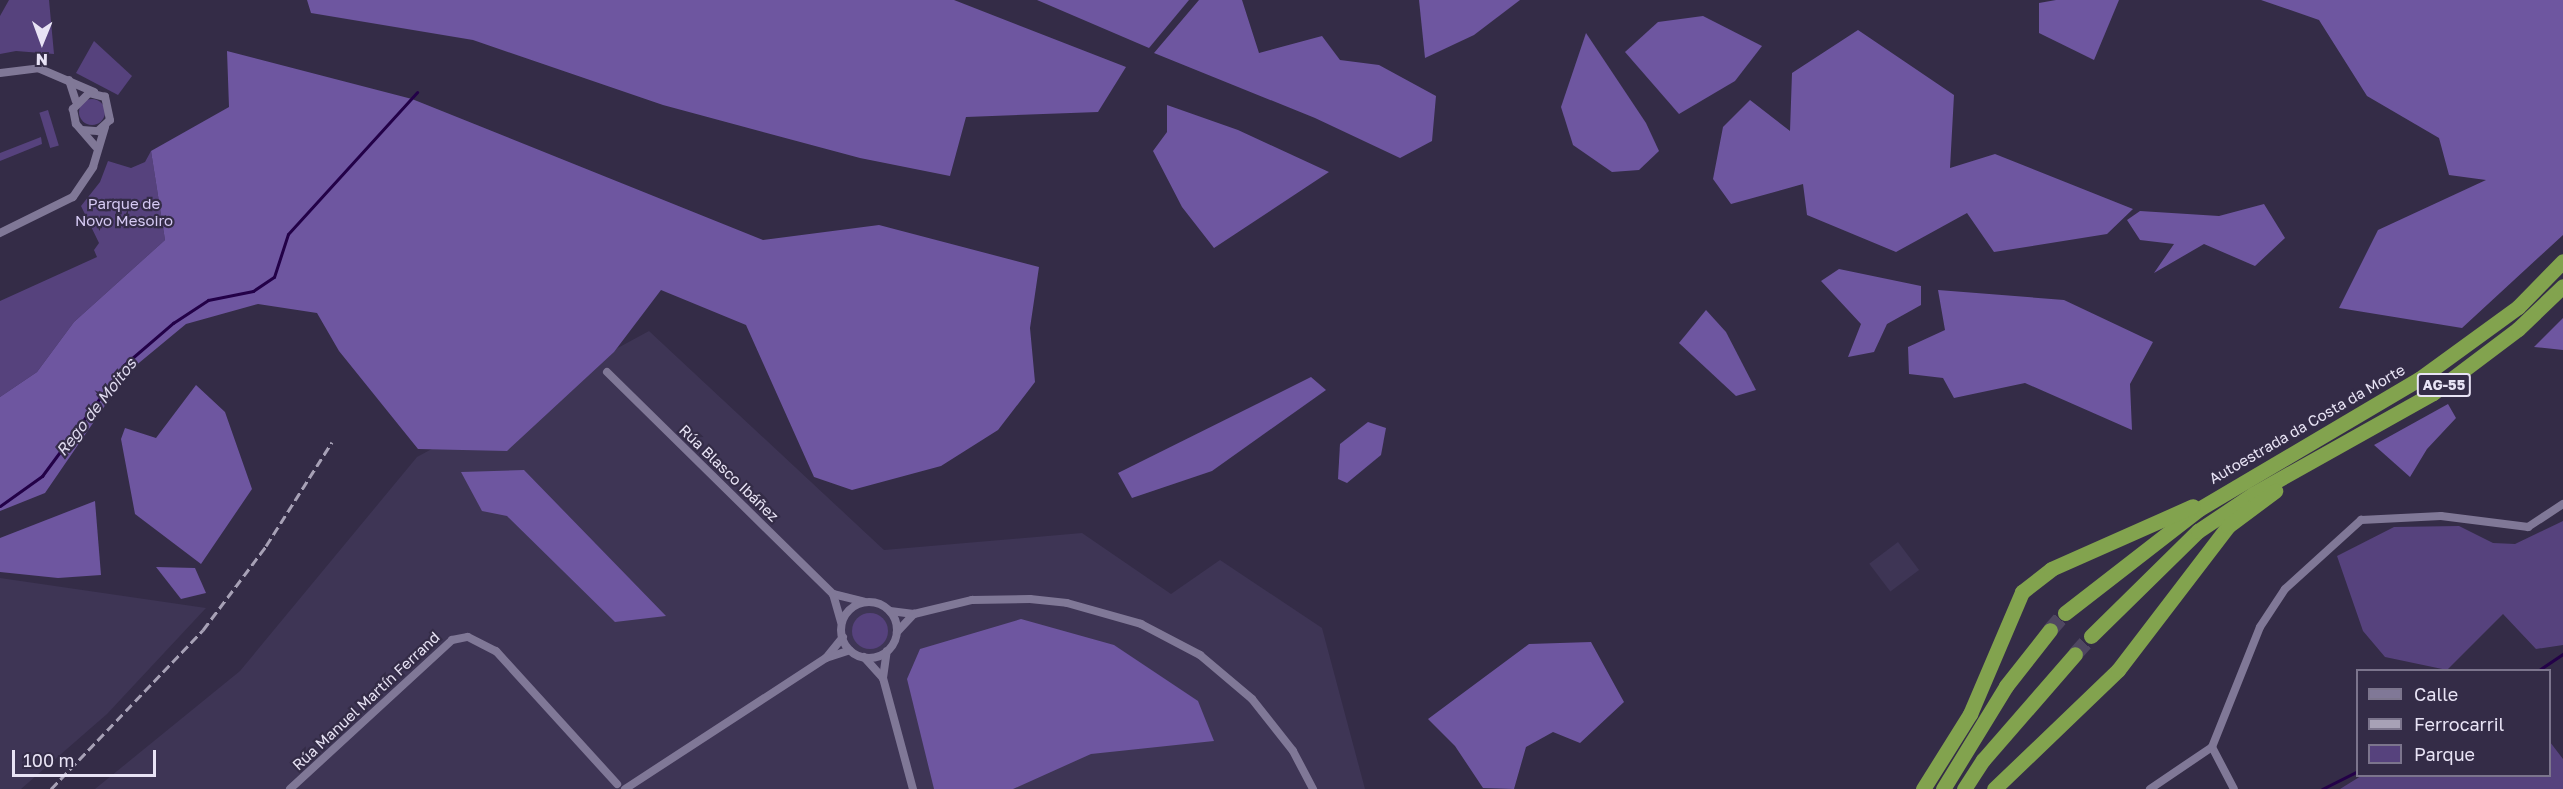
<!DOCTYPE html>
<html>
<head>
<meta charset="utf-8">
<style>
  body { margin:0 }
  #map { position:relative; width:2563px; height:789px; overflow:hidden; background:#342c47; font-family:"Golos Text",sans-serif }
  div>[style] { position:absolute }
  .built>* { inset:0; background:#3e3555; transform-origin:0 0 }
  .green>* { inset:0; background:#56427d; transform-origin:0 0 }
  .round { border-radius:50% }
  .forest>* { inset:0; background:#6e56a0 }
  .stream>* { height:3px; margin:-1.5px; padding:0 1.5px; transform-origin:1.5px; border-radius:1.5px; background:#230148 }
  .highway-tunnel>* { height:15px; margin-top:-7.5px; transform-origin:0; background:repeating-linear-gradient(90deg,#4f4761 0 15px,transparent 0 23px) }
  .street>* { height:8px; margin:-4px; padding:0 4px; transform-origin:4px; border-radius:4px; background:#807897 }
  .street>.ring { margin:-4px; padding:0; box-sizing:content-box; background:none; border:8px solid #807897; border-radius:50% }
  .highway>* { height:15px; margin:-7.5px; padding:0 7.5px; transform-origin:7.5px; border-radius:7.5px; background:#82a34e }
  .rail>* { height:3px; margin-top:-1.5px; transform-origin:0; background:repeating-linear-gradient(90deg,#a7a1b6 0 9px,transparent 0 13.5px) }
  span { translate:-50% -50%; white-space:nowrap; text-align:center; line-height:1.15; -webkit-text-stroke:4.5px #342c47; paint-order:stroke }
  .shield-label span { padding:2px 4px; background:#342c47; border:2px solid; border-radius:4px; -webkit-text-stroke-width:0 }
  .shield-label { font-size:14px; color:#e8e3f5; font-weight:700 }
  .park-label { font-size:15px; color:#d7cbf5 }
  .street-label { font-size:15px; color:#e8e3f5 }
  .water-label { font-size:16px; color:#dfdaef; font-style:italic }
  .legend { position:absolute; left:2356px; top:669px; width:195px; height:108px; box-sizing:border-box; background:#342c47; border:2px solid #7c758d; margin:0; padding:8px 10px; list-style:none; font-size:18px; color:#e8e3f5 }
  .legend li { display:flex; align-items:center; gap:12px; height:30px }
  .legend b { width:30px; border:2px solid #7c758d }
  .north { position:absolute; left:12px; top:12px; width:60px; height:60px; -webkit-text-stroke:4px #342c47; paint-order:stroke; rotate:181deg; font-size:16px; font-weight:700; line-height:24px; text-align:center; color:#e8e3f5 }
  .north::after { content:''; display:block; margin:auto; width:21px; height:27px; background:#e8e3f5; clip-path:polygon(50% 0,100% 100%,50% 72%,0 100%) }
  .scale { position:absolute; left:12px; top:750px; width:144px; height:27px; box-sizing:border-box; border:3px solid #e8e3f5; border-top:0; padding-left:8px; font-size:18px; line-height:21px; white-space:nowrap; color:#e8e3f5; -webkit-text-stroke:4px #342c47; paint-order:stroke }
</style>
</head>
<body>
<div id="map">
  <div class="built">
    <div style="clip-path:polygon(649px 331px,884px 550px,1082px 533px,1171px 594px,1220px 560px,1322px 628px,1365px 789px,95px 789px,240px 671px,417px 457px)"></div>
    <div style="left:1898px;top:542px;width:35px;height:36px;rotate:53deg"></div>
    <div style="clip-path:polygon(0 578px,206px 608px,107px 714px,21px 789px,0 789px)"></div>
  </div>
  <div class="green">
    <div style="clip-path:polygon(9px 0,49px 0,54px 54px,16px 51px,0 54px,0 16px)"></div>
    <div style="clip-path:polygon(94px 41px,132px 76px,118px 95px,76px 73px)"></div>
    <div class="round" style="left:79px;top:99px;width:26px;height:26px"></div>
    <div style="left:48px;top:110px;width:37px;height:9px;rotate:73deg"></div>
    <div style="clip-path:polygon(41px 137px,42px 144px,0 161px,0 153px)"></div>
    <div style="clip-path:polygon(151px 151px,165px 240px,74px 322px,37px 372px,0 397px,0 301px,97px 257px,94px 250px,99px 243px,81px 206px,100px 182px,108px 161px,131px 168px,145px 162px)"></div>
    <div style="clip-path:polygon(2563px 521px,2563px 645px,2536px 649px,2503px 614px,2447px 670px,2385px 657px,2363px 631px,2337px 556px,2394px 527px,2459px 526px,2493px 543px,2515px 544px)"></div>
    <div class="round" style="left:852px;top:613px;width:36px;height:36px"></div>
    <div style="clip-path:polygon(2550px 742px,2563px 759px,2563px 789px,2340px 789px,2361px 776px,2550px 776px)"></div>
  </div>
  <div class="forest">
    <div style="clip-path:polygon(307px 0,954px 0,1126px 67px,1098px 112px,966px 117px,950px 176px,860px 158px,663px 105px,473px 40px,311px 13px)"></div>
    <div style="clip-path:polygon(1037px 0,1189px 0,1149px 48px)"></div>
    <div style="clip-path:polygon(1199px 0,1242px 0,1259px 53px,1322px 36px,1340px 60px,1379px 65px,1436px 96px,1432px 141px,1400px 158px,1315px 118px,1154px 53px)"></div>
    <div style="clip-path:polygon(1419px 0,1520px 0,1474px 35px,1425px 58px)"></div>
    <div style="clip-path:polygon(2056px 0,2119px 0,2094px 60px,2039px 33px,2039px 3px)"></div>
    <div style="clip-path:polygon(2261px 0,2563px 0,2563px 235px,2462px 328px,2339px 308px,2378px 230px,2486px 180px,2449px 175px,2439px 138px,2367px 96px,2319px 20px)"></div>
    <div style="clip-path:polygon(1703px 16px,1762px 46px,1735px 81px,1679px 114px,1625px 52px,1658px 22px)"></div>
    <div style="clip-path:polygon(1858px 30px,1954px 95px,1950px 168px,1995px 154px,2133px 209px,2107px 234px,1994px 252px,1967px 213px,1896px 252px,1807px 215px,1803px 184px,1731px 204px,1713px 179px,1723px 127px,1750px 100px,1790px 131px,1792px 73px)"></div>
    <div style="clip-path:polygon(1586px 33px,1646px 123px,1659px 151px,1639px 170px,1612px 172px,1573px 145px,1561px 107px)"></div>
    <div style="clip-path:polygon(227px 51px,412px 99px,763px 240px,879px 225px,1039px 267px,1030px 328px,1035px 382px,998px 430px,941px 466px,852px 490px,814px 477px,746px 325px,661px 290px,614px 352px,507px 451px,418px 449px,339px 351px,317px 313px,258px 304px,186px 324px,128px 372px,45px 493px,0 511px,0 397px,37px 372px,74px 322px,165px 240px,151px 151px,229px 107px)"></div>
    <div style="clip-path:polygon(1167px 105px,1238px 130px,1329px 172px,1214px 248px,1182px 207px,1153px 151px,1167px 132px)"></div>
    <div style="clip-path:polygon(2264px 204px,2285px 238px,2255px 266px,2204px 244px,2154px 273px,2174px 244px,2140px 240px,2127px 220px,2140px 211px,2219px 216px)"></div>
    <div style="clip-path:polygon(1839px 269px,1921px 286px,1921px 305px,1887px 324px,1874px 352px,1848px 357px,1861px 324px,1821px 281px)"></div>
    <div style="clip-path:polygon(1938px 290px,2064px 300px,2153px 342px,2130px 384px,2132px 430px,2025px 383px,1954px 398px,1943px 378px,1909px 374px,1908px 347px,1945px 330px)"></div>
    <div style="clip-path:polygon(1706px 310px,1726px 332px,1756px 390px,1736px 396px,1679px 343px)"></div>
    <div style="clip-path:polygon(2563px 318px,2563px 350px,2534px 347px)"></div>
    <div style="clip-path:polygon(1311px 377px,1326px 390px,1212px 471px,1132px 498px,1118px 473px)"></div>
    <div style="clip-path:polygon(196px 385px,225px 412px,252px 489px,201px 564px,135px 514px,121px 439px,125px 428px,156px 438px)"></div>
    <div style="clip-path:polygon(2448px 404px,2456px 418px,2427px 449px,2410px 477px,2374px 445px)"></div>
    <div style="clip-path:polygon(1368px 422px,1386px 428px,1381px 455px,1347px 483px,1338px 479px,1340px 444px)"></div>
    <div style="clip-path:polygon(524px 470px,666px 616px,615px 622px,507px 516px,482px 511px,461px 472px)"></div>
    <div style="clip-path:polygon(95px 501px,101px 575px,58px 578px,0 572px,0 538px)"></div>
    <div style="clip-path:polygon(156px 567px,195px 568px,206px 593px,181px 599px)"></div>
    <div style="clip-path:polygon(1021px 619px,1114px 645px,1198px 701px,1214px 741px,1091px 754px,1013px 789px,934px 789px,907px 679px,920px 649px)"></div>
    <div style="clip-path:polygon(1591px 642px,1624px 702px,1580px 743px,1553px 732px,1526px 747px,1514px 789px,1483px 788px,1455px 746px,1428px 719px,1529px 644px)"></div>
  </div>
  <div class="stream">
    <div style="left:0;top:506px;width:52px;rotate:-35.5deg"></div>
    <div style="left:42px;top:476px;width:138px;rotate:-53.5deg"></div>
    <div style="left:124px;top:365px;width:65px;rotate:-40.6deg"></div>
    <div style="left:173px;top:323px;width:42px;rotate:-33.3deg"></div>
    <div style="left:208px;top:300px;width:46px;rotate:-11.3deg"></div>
    <div style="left:253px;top:291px;width:25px;rotate:-34deg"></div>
    <div style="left:274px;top:277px;width:45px;rotate:-72deg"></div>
    <div style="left:288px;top:234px;width:192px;rotate:-47.7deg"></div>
    <div style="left:2539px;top:670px;width:29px;rotate:-34deg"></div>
    <div style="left:2322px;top:789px;width:40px;rotate:-26.6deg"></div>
  </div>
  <div class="highway-tunnel">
    <div style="left:2050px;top:630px;width:23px;rotate:-49deg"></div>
    <div style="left:2075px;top:654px;width:24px;rotate:-48deg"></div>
  </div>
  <div class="street">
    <div style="left:0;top:73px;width:38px;rotate:-7deg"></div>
    <div style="left:38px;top:68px;width:61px;rotate:23.2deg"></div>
    <div style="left:69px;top:80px;width:22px;rotate:72deg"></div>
    <div style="left:82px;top:130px;width:16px;rotate:4deg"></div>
    <div style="left:98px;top:131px;width:16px;rotate:-43deg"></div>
    <div style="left:110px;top:120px;width:24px;rotate:-102deg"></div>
    <div style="left:105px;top:97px;width:16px;rotate:-166deg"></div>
    <div style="left:89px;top:93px;width:23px;rotate:135deg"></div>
    <div style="left:73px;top:109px;width:15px;rotate:79deg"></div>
    <div style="left:76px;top:124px;width:30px;rotate:49deg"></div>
    <div style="left:0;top:233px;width:81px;rotate:-26.3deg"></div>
    <div style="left:73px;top:197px;width:36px;rotate:-56deg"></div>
    <div style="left:93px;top:167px;width:42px;rotate:-73.3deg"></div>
    <div style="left:607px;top:372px;width:317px;rotate:44.5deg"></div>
    <div style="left:833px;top:594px;width:32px;rotate:14deg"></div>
    <div style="left:833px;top:594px;width:29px;rotate:74deg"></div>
    <div class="ring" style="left:841px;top:602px;width:48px;height:48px"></div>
    <div style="left:890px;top:611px;width:24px;rotate:7deg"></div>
    <div style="left:914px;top:614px;width:60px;rotate:-13.6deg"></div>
    <div style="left:972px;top:600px;width:58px;rotate:-1deg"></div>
    <div style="left:1030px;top:599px;width:37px;rotate:6deg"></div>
    <div style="left:1067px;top:603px;width:77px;rotate:15.8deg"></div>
    <div style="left:1141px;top:624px;width:67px;rotate:27.7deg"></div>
    <div style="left:1200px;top:655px;width:68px;rotate:40.2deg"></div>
    <div style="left:1252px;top:699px;width:66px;rotate:51.7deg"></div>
    <div style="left:1293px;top:751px;width:43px;rotate:62.2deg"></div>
    <div style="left:897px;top:632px;width:25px;rotate:-47deg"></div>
    <div style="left:864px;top:657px;width:28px;rotate:48deg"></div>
    <div style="left:883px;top:678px;width:115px;rotate:74.9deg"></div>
    <div style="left:826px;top:658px;width:27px;rotate:-51deg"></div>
    <div style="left:883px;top:678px;width:27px;rotate:-82deg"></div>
    <div style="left:2212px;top:747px;width:47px;rotate:62.4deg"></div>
    <div style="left:290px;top:789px;width:220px;rotate:-42.6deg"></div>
    <div style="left:452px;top:640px;width:16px;rotate:-11deg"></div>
    <div style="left:468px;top:637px;width:31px;rotate:27deg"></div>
    <div style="left:496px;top:651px;width:180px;rotate:47.7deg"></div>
    <div style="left:625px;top:789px;width:240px;rotate:-33.1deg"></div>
    <div style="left:826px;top:658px;width:25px;rotate:-18deg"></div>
    <div style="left:2150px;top:789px;width:75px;rotate:-34.1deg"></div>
    <div style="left:2212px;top:747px;width:129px;rotate:-68.2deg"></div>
    <div style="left:2260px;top:627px;width:45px;rotate:-56.7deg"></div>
    <div style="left:2285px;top:589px;width:103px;rotate:-42.2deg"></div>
    <div style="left:2361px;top:520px;width:80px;rotate:-2.9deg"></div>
    <div style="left:2441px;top:516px;width:88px;rotate:7.2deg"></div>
    <div style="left:2528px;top:527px;width:42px;rotate:-33.3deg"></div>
  </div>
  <div class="highway">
    <div style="left:2065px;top:613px;width:170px;rotate:-37.8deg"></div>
    <div style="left:2199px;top:509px;width:256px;rotate:-30.6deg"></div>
    <div style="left:2419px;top:379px;width:122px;rotate:-36deg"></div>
    <div style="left:2518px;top:307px;width:64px;rotate:-45.6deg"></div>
    <div style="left:2091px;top:636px;width:150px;rotate:-44.5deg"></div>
    <div style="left:2198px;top:531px;width:66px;rotate:-33.9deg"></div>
    <div style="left:2253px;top:494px;width:206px;rotate:-29.3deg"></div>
    <div style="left:2433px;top:393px;width:106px;rotate:-37deg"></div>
    <div style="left:2518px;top:329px;width:62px;rotate:-43.7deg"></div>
    <div style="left:1923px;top:789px;width:89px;rotate:-57.9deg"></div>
    <div style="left:1970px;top:714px;width:133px;rotate:-66.9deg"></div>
    <div style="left:2022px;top:592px;width:37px;rotate:-38deg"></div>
    <div style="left:2051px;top:569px;width:155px;rotate:-23.9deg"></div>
    <div style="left:1943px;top:789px;width:121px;rotate:-58.5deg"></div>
    <div style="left:2006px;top:686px;width:71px;rotate:-51.8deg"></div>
    <div style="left:1964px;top:789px;width:35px;rotate:-57deg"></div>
    <div style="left:1983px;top:760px;width:140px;rotate:-49deg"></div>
    <div style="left:1994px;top:789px;width:172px;rotate:-43.8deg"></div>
    <div style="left:2118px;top:670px;width:181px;rotate:-52.6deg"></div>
    <div style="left:2228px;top:526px;width:59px;rotate:-36.7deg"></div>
  </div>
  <div class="rail">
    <div style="left:51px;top:789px;width:220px;rotate:-46.3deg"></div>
    <div style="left:203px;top:630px;width:105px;rotate:-53.1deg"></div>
    <div style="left:266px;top:546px;width:123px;rotate:-57.6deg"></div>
  </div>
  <div class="shield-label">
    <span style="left:2444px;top:385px">AG-55</span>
  </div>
  <div class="park-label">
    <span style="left:124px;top:212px">Parque de<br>Novo Mesoiro</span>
  </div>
  <div class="street-label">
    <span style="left:2307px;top:424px;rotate:-30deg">Autoestrada da Costa da Morte</span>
    <span style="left:729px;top:473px;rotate:44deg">Rúa Blasco Ibáñez</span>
    <span style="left:366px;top:701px;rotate:-43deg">Rúa Manuel Martín Ferrand</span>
  </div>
  <div class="water-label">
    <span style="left:96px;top:407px;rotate:-52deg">Rego de Moitos</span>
  </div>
  <ul class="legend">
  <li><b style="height:8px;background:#807897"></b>Calle</li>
  <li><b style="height:8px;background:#a7a1b6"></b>Ferrocarril</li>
  <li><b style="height:16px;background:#56427d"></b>Parque</li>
  </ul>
  <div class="north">N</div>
  <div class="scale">100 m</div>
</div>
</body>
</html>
